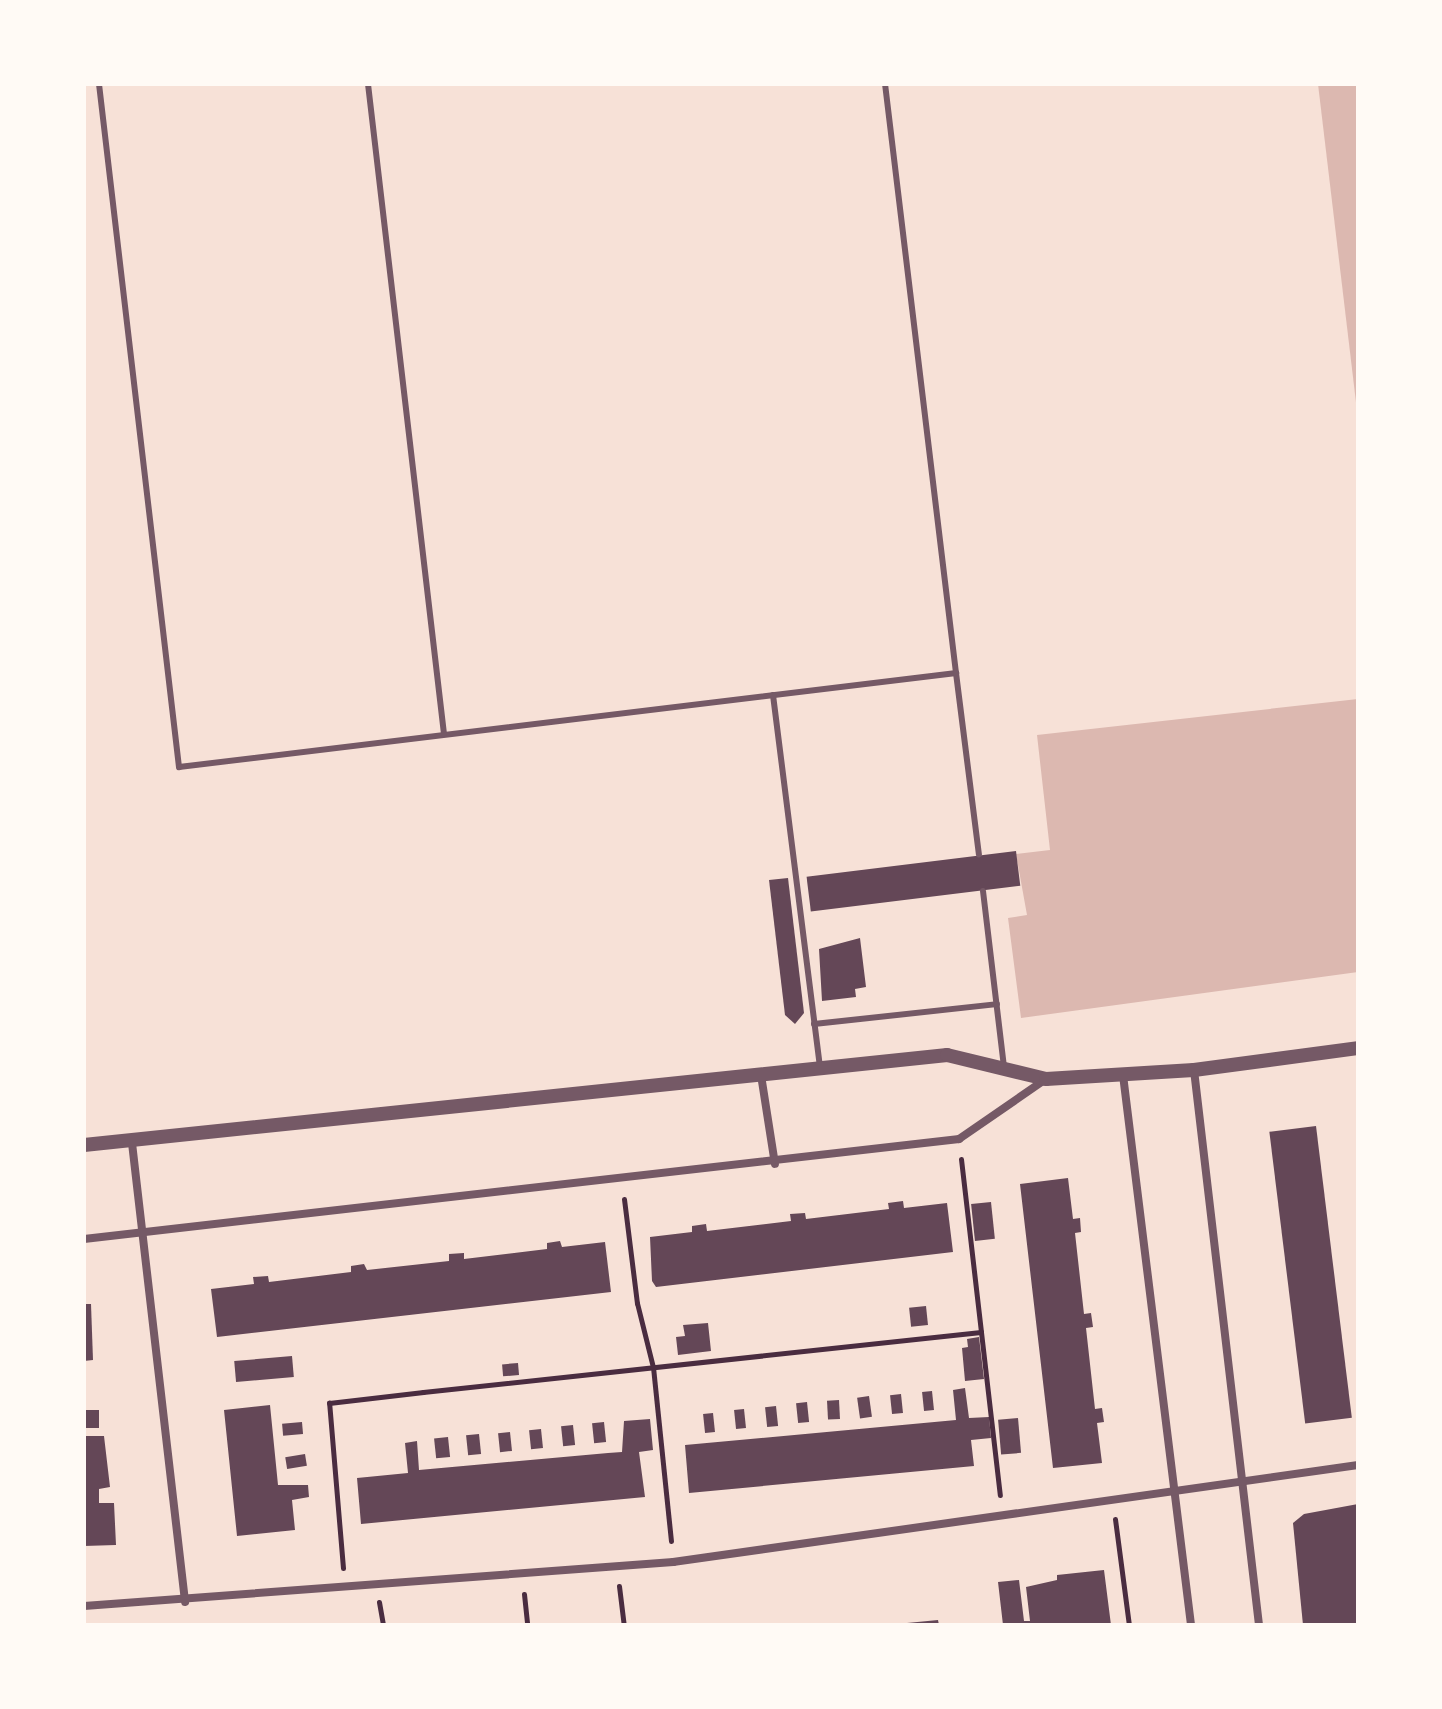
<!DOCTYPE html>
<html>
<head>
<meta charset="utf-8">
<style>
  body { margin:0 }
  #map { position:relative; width:1442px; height:1709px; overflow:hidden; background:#f7e1d7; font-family:"Work Sans",sans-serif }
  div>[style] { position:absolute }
  .water>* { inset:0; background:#dcb8b0 }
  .building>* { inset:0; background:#644757; transform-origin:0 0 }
  .path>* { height:5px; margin:-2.5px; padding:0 2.5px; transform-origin:2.5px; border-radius:2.5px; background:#4a2c40 }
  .service>* { height:6px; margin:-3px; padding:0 3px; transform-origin:3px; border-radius:3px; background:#755966 }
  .minor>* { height:8px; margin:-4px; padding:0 4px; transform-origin:4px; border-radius:4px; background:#755966 }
  .tertiary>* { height:14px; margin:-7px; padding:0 7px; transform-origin:7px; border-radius:7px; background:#755966 }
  span { translate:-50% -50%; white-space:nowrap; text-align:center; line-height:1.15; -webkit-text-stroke:8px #fffaf5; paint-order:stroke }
  .frame { position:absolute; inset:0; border:86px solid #fffaf5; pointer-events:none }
</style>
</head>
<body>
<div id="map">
  <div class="water">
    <div style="clip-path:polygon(1318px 84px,1358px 84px,1358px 419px)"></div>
    <div style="clip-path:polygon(1358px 699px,1358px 972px,1021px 1018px,1008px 918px,1027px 915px,1016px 854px,1050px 850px,1037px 735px)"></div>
  </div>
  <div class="building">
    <div style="left:1016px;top:851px;width:35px;height:211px;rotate:83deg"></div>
    <div style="clip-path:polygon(788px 878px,804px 1013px,795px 1024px,785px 1015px,769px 880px)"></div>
    <div style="clip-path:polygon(860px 938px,866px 987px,855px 989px,856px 997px,822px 1001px,819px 949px)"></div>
    <div style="left:1316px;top:1126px;width:294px;height:47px;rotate:83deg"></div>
    <div style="clip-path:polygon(1068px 1178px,1073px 1219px,1080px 1218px,1081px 1232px,1075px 1233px,1084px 1314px,1091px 1313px,1093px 1327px,1086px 1328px,1095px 1409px,1102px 1408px,1104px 1422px,1097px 1423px,1102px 1463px,1053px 1468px,1020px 1184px)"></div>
    <div style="clip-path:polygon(903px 1201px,904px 1208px,947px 1203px,953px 1252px,656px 1287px,652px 1281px,650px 1237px,692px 1232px,692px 1226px,706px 1224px,707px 1231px,791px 1221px,790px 1214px,805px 1213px,806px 1219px,889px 1209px,888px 1203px)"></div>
    <div style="left:991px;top:1202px;width:37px;height:20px;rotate:84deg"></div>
    <div style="clip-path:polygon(560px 1241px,562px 1247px,605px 1242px,611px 1292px,217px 1337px,211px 1289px,254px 1284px,253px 1277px,268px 1276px,269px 1282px,351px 1272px,351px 1266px,364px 1264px,367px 1270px,449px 1261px,449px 1254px,464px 1253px,464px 1259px,547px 1249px,547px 1243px)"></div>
    <div style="clip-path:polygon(84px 1304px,91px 1304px,93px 1360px,84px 1361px)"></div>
    <div style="left:926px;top:1306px;width:19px;height:17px;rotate:84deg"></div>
    <div style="clip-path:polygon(708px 1323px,711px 1351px,678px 1355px,676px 1337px,685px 1336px,683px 1325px)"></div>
    <div style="clip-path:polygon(979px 1337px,984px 1379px,965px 1381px,962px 1348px,968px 1347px,967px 1339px)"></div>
    <div style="left:292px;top:1356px;width:21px;height:58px;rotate:85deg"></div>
    <div style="left:518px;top:1363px;width:12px;height:16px;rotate:85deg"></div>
    <div style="clip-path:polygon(965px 1388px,969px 1418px,989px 1417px,991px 1438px,971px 1440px,974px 1466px,689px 1493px,685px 1445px,956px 1420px,953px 1390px)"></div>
    <div style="left:932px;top:1391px;width:19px;height:10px;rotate:84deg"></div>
    <div style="left:901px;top:1394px;width:19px;height:11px;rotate:84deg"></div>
    <div style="left:869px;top:1396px;width:21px;height:12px;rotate:82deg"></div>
    <div style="left:839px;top:1400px;width:19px;height:12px;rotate:87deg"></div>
    <div style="left:807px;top:1402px;width:20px;height:11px;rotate:84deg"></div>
    <div style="clip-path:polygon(270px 1405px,278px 1485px,308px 1485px,309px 1497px,292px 1500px,295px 1530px,237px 1536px,224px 1410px)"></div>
    <div style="left:776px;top:1406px;width:20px;height:11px;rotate:84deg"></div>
    <div style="left:744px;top:1409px;width:19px;height:10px;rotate:84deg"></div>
    <div style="left:84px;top:1410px;width:15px;height:18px"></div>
    <div style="left:713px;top:1413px;width:19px;height:10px;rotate:84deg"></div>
    <div style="left:1018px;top:1418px;width:35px;height:20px;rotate:85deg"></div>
    <div style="clip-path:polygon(650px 1419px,653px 1450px,639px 1452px,645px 1497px,361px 1524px,357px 1478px,408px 1473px,405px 1443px,417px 1441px,419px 1470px,608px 1453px,622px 1452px,624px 1421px)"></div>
    <div style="left:302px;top:1422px;width:12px;height:20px;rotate:85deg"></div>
    <div style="left:604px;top:1422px;width:20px;height:12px;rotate:84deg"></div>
    <div style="left:573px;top:1425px;width:20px;height:12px;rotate:84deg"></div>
    <div style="left:541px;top:1429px;width:19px;height:12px;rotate:84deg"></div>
    <div style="left:510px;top:1432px;width:19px;height:12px;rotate:84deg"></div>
    <div style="left:479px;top:1434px;width:20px;height:13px;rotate:84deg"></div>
    <div style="clip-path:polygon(84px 1436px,104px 1436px,110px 1487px,99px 1489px,99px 1503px,114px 1503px,116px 1545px,84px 1546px)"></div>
    <div style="left:448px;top:1437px;width:20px;height:14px;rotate:84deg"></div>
    <div style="left:305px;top:1454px;width:12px;height:20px;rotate:81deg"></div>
    <div style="clip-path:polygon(1358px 1504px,1358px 1625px,1303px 1625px,1293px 1523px,1304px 1514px)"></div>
    <div style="clip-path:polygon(1104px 1570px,1111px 1625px,1003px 1625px,998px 1582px,1019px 1580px,1024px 1621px,1030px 1621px,1026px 1587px,1057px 1580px,1057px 1575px)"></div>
    <div style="clip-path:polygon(938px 1620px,939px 1625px,907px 1625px,907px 1623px)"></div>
  </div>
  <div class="path">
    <div style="left:961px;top:1159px;width:174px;rotate:83.4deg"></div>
    <div style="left:624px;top:1199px;width:105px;rotate:82.9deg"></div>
    <div style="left:637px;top:1303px;width:66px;rotate:76deg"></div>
    <div style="left:653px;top:1367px;width:175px;rotate:84.1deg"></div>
    <div style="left:1115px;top:1519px;width:107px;rotate:82.5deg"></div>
    <div style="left:343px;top:1568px;width:166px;rotate:-94.8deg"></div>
    <div style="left:329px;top:1403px;width:95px;rotate:-6.7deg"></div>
    <div style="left:423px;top:1392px;width:561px;rotate:-6.14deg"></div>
    <div style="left:981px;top:1332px;width:164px;rotate:83.4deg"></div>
    <div style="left:619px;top:1586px;width:39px;rotate:83deg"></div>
    <div style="left:524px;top:1594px;width:31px;rotate:84deg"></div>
    <div style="left:379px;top:1602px;width:23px;rotate:80deg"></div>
  </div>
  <div class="service">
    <div style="left:99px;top:84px;width:688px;rotate:83.32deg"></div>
    <div style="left:179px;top:767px;width:783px;rotate:-6.9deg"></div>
    <div style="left:956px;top:673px;width:593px;rotate:-96.87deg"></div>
    <div style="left:368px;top:84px;width:654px;rotate:83.33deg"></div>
    <div style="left:956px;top:673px;width:183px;rotate:82.8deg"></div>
    <div style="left:773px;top:695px;width:376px;rotate:82.8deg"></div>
    <div style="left:983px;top:891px;width:176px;rotate:83.2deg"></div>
    <div style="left:814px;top:1024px;width:184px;rotate:-6.2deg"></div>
  </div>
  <div class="minor">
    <div style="left:1194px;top:1070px;width:559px;rotate:83.32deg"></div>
    <div style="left:761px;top:1075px;width:90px;rotate:81.1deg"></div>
    <div style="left:1123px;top:1075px;width:554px;rotate:82.95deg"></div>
    <div style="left:132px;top:1143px;width:462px;rotate:83.4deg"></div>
    <div style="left:84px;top:1239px;width:881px;rotate:-6.52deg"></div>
    <div style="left:959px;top:1139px;width:106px;rotate:-34.6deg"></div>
    <div style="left:84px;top:1606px;width:591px;rotate:-4.27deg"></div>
    <div style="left:673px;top:1562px;width:692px;rotate:-8.06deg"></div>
  </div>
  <div class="tertiary">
    <div style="left:84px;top:1145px;width:868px;rotate:-5.95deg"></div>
    <div style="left:947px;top:1055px;width:102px;rotate:13.6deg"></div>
    <div style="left:1046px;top:1079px;width:148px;rotate:-3.5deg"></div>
    <div style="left:1194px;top:1070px;width:165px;rotate:-7.6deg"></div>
  </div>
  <div class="frame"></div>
</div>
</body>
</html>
